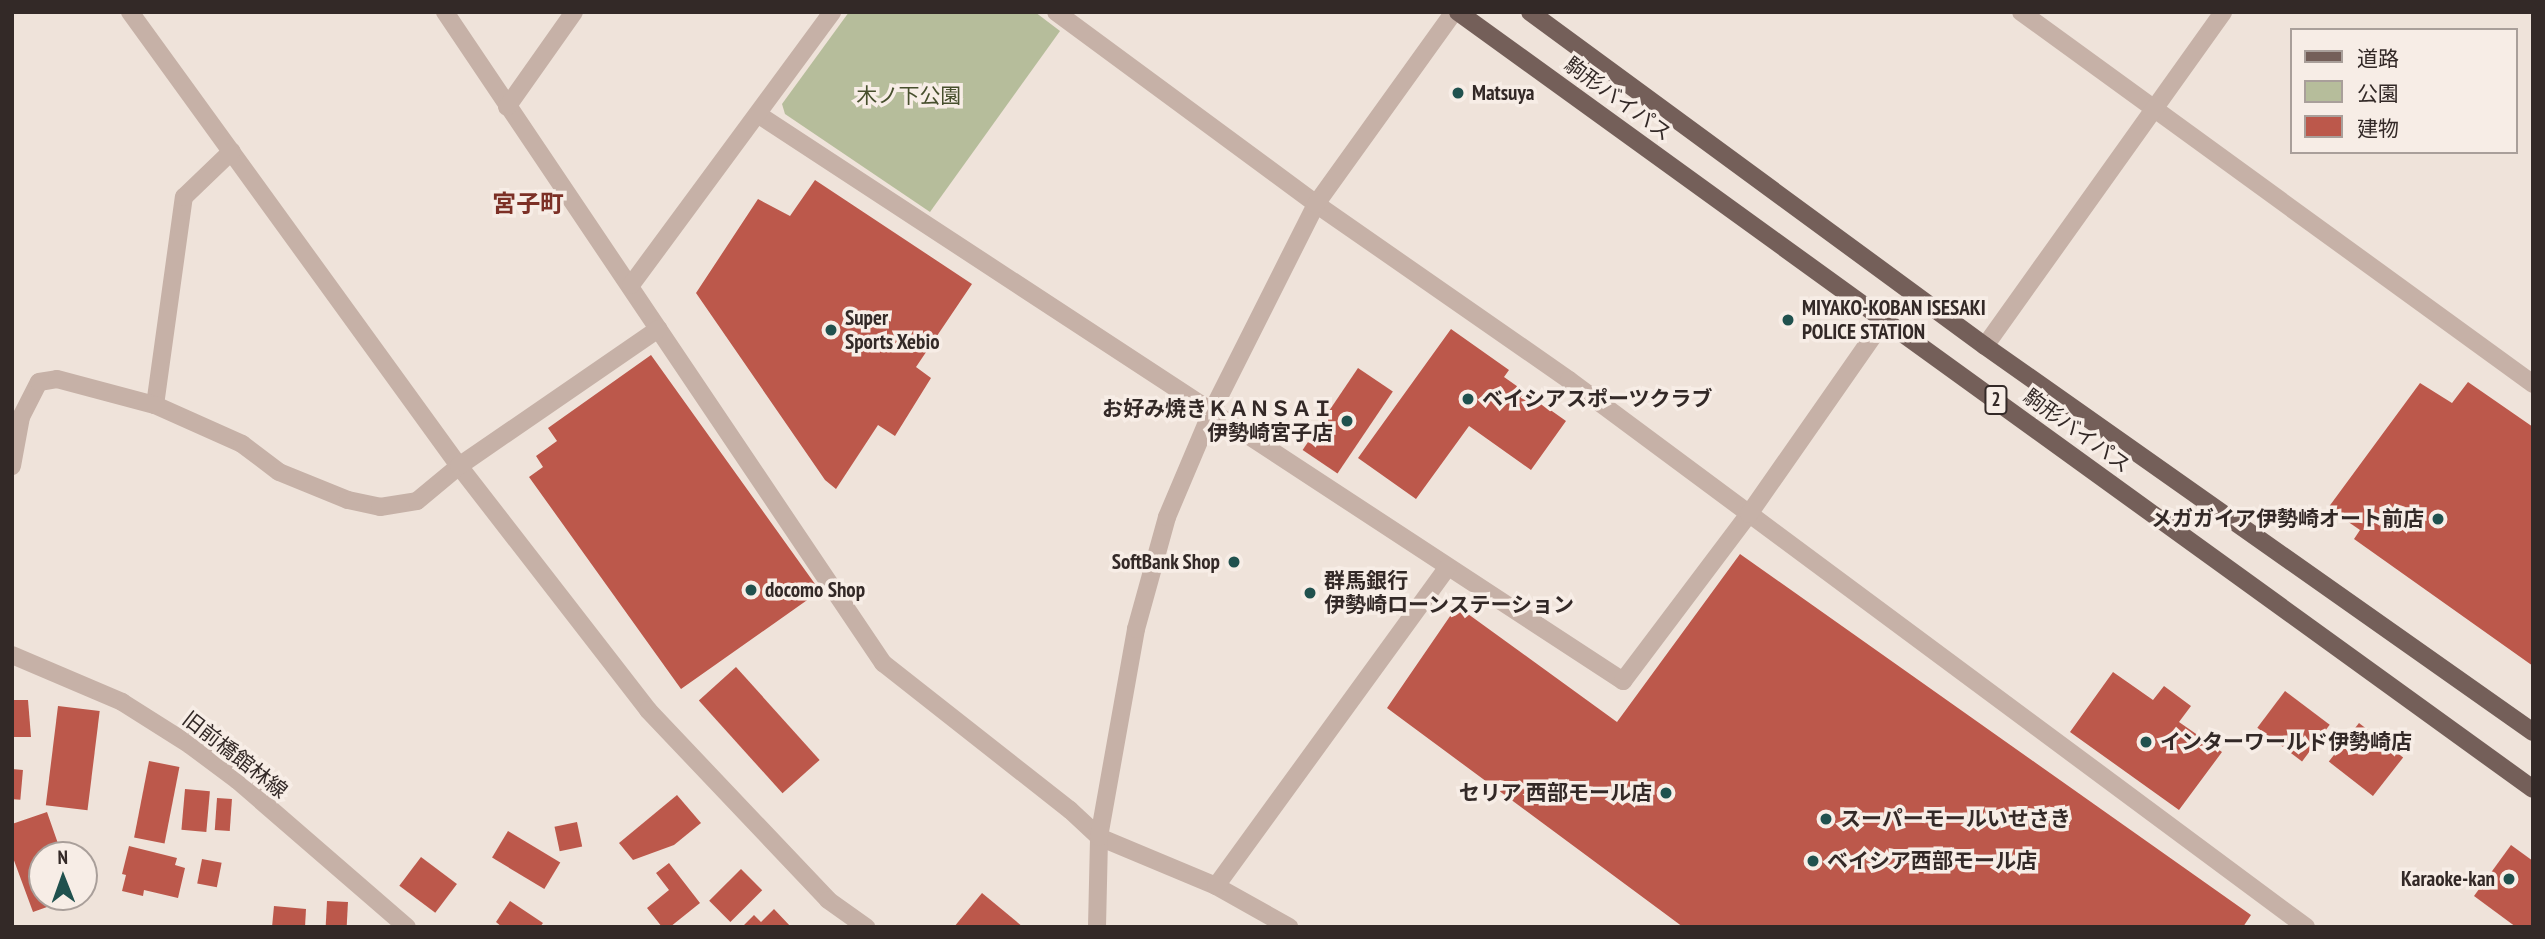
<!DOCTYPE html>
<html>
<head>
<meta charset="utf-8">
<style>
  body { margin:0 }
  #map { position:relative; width:2545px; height:939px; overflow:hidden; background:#efe3da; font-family:"PT Sans Narrow","Noto Sans JP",sans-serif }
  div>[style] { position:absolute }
  .green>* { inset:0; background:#b6bd9b }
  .building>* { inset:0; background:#bc584b; transform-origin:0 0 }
  .minor>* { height:18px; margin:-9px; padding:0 9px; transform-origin:9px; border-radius:9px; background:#c6b1a7 }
  .major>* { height:18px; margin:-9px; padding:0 9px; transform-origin:9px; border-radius:9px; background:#745f59 }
  .dots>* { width:19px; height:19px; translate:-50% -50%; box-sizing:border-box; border:4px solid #f7ede6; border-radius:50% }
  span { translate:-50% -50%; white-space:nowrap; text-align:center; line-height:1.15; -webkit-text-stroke:7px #f7ede6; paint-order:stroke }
  .shield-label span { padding:2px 5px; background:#f7ede6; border:2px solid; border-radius:5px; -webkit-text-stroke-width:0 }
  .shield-label { font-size:19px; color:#332927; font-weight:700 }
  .poi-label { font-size:21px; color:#332927; font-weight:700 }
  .left { translate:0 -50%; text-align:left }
  .right { translate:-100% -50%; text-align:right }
  .park-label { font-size:21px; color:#474f2d }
  .street-label { font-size:21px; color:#332927 }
  .quarter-label { font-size:24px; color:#7c3026; font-weight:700 }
  .frame { position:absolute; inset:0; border:14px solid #332927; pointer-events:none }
  .legend { position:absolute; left:2290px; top:28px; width:228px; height:126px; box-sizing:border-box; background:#f7ede6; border:2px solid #a99f9a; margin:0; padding:9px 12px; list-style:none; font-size:21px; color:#332927 }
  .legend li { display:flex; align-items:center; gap:14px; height:35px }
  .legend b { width:35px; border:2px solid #a99f9a }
  .north { position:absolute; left:28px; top:841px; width:70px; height:70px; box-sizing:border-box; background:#f7ede6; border:2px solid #a99f9a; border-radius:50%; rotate:359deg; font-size:19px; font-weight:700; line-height:28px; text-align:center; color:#332927 }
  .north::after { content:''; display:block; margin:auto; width:24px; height:32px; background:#20514e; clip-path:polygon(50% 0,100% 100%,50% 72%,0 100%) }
</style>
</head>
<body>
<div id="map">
  <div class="green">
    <div style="clip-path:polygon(849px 12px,1035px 12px,1060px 31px,930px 212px,785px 114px,782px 104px)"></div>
  </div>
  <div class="building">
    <div style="clip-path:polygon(815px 180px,972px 284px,916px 367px,931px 378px,895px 436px,878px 425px,836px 489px,825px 480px,696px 293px,758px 199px,790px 216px)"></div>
    <div style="clip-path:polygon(1451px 329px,1509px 370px,1504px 377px,1566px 421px,1531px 470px,1469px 426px,1416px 499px,1358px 458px)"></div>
    <div style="clip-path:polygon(651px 355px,820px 591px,681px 689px,529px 477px,543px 467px,536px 456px,557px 441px,548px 428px)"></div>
    <div style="left:1358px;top:368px;width:42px;height:99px;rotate:34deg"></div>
    <div style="clip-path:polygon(2468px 382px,2533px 427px,2533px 666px,2354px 539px,2360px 530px,2328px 508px,2420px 383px,2452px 403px)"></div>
    <div style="clip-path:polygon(1740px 554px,2251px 915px,2243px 927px,1683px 927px,1387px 708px,1457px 606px,1617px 722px)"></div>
    <div style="left:736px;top:667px;width:125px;height:50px;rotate:48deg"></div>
    <div style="clip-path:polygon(2113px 672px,2153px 700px,2164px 686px,2191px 706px,2179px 722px,2222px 752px,2179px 810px,2070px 732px)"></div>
    <div style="left:2285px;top:691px;width:56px;height:46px;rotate:37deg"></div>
    <div style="clip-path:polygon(12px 700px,28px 700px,31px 737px,12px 737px)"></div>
    <div style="left:58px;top:706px;width:42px;height:100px;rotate:7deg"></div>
    <div style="left:2359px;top:723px;width:56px;height:49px;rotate:38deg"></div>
    <div style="left:149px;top:761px;width:31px;height:78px;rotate:11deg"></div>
    <div style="left:12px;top:769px;width:11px;height:30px;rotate:5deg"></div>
    <div style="left:185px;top:789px;width:25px;height:41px;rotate:5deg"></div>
    <div style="clip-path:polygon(677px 795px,701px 823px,674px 845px,633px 860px,619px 843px)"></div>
    <div style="left:217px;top:798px;width:15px;height:32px;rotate:4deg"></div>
    <div style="clip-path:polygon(47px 812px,62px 855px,42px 855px,42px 897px,75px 897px,33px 912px,12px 855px,12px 824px)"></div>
    <div style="left:577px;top:822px;width:25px;height:23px;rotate:78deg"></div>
    <div style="left:508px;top:831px;width:61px;height:31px;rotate:31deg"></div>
    <div style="clip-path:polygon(2511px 845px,2533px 861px,2533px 927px,2516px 927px,2474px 896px)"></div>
    <div style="clip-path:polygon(129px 846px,177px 858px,175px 865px,185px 868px,178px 898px,144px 890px,143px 896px,122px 891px,126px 875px,122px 874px)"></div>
    <div style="left:421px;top:857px;width:45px;height:36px;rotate:37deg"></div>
    <div style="left:202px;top:859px;width:20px;height:25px;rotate:11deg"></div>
    <div style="clip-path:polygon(669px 863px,700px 903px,670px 927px,662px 927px,647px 908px,669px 890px,656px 873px)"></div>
    <div style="left:741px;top:869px;width:30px;height:45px;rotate:45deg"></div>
    <div style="clip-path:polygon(982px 893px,1023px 927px,954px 927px)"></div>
    <div style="left:327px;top:901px;width:21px;height:24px;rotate:3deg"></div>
    <div style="clip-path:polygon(510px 901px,543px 923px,540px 927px,502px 927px,496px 922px)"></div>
    <div style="clip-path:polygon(274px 906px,306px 909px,305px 927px,272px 927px)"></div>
    <div style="clip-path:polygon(774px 909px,791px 927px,742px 927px,754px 915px,761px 922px)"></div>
  </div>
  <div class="minor">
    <div style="left:130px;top:12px;width:561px;rotate:54.07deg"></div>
    <div style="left:459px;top:466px;width:309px;rotate:52.2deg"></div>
    <div style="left:648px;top:710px;width:262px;rotate:46.5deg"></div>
    <div style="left:828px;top:900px;width:47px;rotate:35.4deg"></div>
    <div style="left:445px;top:12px;width:785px;rotate:56.07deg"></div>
    <div style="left:883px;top:663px;width:238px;rotate:38.2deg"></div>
    <div style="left:1070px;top:810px;width:40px;rotate:43deg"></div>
    <div style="left:1099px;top:837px;width:127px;rotate:22.7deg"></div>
    <div style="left:1216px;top:886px;width:84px;rotate:29.3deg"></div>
    <div style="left:1056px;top:12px;width:323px;rotate:36.4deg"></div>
    <div style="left:1316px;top:204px;width:308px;rotate:34.8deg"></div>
    <div style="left:1569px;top:380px;width:918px;rotate:36.58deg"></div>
    <div style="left:2021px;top:12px;width:633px;rotate:36deg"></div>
    <div style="left:507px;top:107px;width:116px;rotate:-54.8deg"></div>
    <div style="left:759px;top:115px;width:1033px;rotate:33.23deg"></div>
    <div style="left:1623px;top:681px;width:209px;rotate:-53deg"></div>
    <div style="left:1749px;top:514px;width:238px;rotate:-55.1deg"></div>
    <div style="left:631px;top:285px;width:339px;rotate:-53.6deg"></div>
    <div style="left:1985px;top:346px;width:410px;rotate:-54.5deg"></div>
    <div style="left:155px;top:405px;width:210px;rotate:-82.1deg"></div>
    <div style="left:184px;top:197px;width:66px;rotate:-43.8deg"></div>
    <div style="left:12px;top:466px;width:50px;rotate:-79.6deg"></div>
    <div style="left:21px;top:417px;width:39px;rotate:-63deg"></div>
    <div style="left:39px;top:382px;width:18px;rotate:-9deg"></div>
    <div style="left:57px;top:379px;width:101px;rotate:14.9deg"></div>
    <div style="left:155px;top:405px;width:95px;rotate:24.1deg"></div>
    <div style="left:242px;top:444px;width:46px;rotate:37.1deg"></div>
    <div style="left:279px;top:472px;width:74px;rotate:22.1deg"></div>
    <div style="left:348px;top:500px;width:33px;rotate:12deg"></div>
    <div style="left:380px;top:507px;width:37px;rotate:-9deg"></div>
    <div style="left:417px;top:501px;width:55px;rotate:-39.8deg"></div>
    <div style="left:459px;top:466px;width:242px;rotate:-34.5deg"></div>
    <div style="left:12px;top:655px;width:120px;rotate:23.1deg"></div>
    <div style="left:122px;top:702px;width:80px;rotate:32.3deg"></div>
    <div style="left:190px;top:745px;width:59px;rotate:36.7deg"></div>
    <div style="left:237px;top:780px;width:225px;rotate:40.9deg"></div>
    <div style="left:1216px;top:886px;width:394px;rotate:-54deg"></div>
    <div style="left:1097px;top:927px;width:90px;rotate:-88.7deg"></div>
    <div style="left:1099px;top:837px;width:211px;rotate:-79.9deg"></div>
    <div style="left:1136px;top:629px;width:116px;rotate:-74.5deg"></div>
    <div style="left:1167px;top:517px;width:113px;rotate:-67.1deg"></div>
    <div style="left:1211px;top:413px;width:234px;rotate:-63.3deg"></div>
    <div style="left:1316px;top:204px;width:236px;rotate:-54.3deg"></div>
  </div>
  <div class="major">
    <div style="left:1458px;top:12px;width:1326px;rotate:35.86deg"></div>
    <div style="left:1530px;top:12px;width:564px;rotate:36.28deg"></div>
    <div style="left:1985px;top:346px;width:670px;rotate:35.16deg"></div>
  </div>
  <div class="dots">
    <div style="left:1458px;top:93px;background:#20514e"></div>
    <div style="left:1788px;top:320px;background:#20514e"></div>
    <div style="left:831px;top:330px;background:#20514e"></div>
    <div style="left:1468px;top:399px;background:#20514e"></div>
    <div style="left:1347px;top:421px;background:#20514e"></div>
    <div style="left:2438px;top:519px;background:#20514e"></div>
    <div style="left:1234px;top:562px;background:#20514e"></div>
    <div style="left:751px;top:590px;background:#20514e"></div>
    <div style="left:1310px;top:593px;background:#20514e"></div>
    <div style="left:2146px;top:742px;background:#20514e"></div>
    <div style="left:1666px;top:793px;background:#20514e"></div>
    <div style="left:1826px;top:819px;background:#20514e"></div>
    <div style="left:1813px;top:861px;background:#20514e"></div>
    <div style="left:2509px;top:879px;background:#20514e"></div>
  </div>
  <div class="shield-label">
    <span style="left:1996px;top:400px">2</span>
  </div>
  <div class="poi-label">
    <span class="left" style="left:1472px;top:93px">Matsuya</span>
    <span class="left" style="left:1802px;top:320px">MIYAKO-KOBAN ISESAKI<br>POLICE STATION</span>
    <span class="left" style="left:845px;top:330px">Super<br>Sports Xebio</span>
    <span class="left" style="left:1482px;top:399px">ベイシアスポーツクラブ</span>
    <span class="right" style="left:1333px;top:421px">お好み焼きＫＡＮＳＡＩ<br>伊勢崎宮子店</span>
    <span class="right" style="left:2424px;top:519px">メガガイア伊勢崎オート前店</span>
    <span class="right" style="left:1220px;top:562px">SoftBank Shop</span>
    <span class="left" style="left:1324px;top:593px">群馬銀行<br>伊勢崎ローンステーション</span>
    <span class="left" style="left:765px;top:590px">docomo Shop</span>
    <span class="left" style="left:2160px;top:742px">インターワールド伊勢崎店</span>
    <span class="right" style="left:1652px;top:793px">セリア 西部モール店</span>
    <span class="left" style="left:1840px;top:819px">スーパーモールいせさき</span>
    <span class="left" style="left:1827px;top:861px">ベイシア西部モール店</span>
    <span class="right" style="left:2495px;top:879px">Karaoke-kan</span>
  </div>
  <div class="park-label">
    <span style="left:909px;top:96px">木ノ下公園</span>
  </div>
  <div class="street-label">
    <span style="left:1618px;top:99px;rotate:36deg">駒形バイパス</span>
    <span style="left:2077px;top:431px;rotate:36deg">駒形バイパス</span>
    <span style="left:235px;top:755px;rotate:38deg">旧前橋館林線</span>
  </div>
  <div class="quarter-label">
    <span style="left:528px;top:204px">宮子町</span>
  </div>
  <div class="frame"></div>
  <ul class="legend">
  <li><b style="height:9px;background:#745f59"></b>道路</li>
  <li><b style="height:19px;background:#b6bd9b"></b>公園</li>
  <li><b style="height:19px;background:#bc584b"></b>建物</li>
  </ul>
  <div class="north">N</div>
</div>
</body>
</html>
